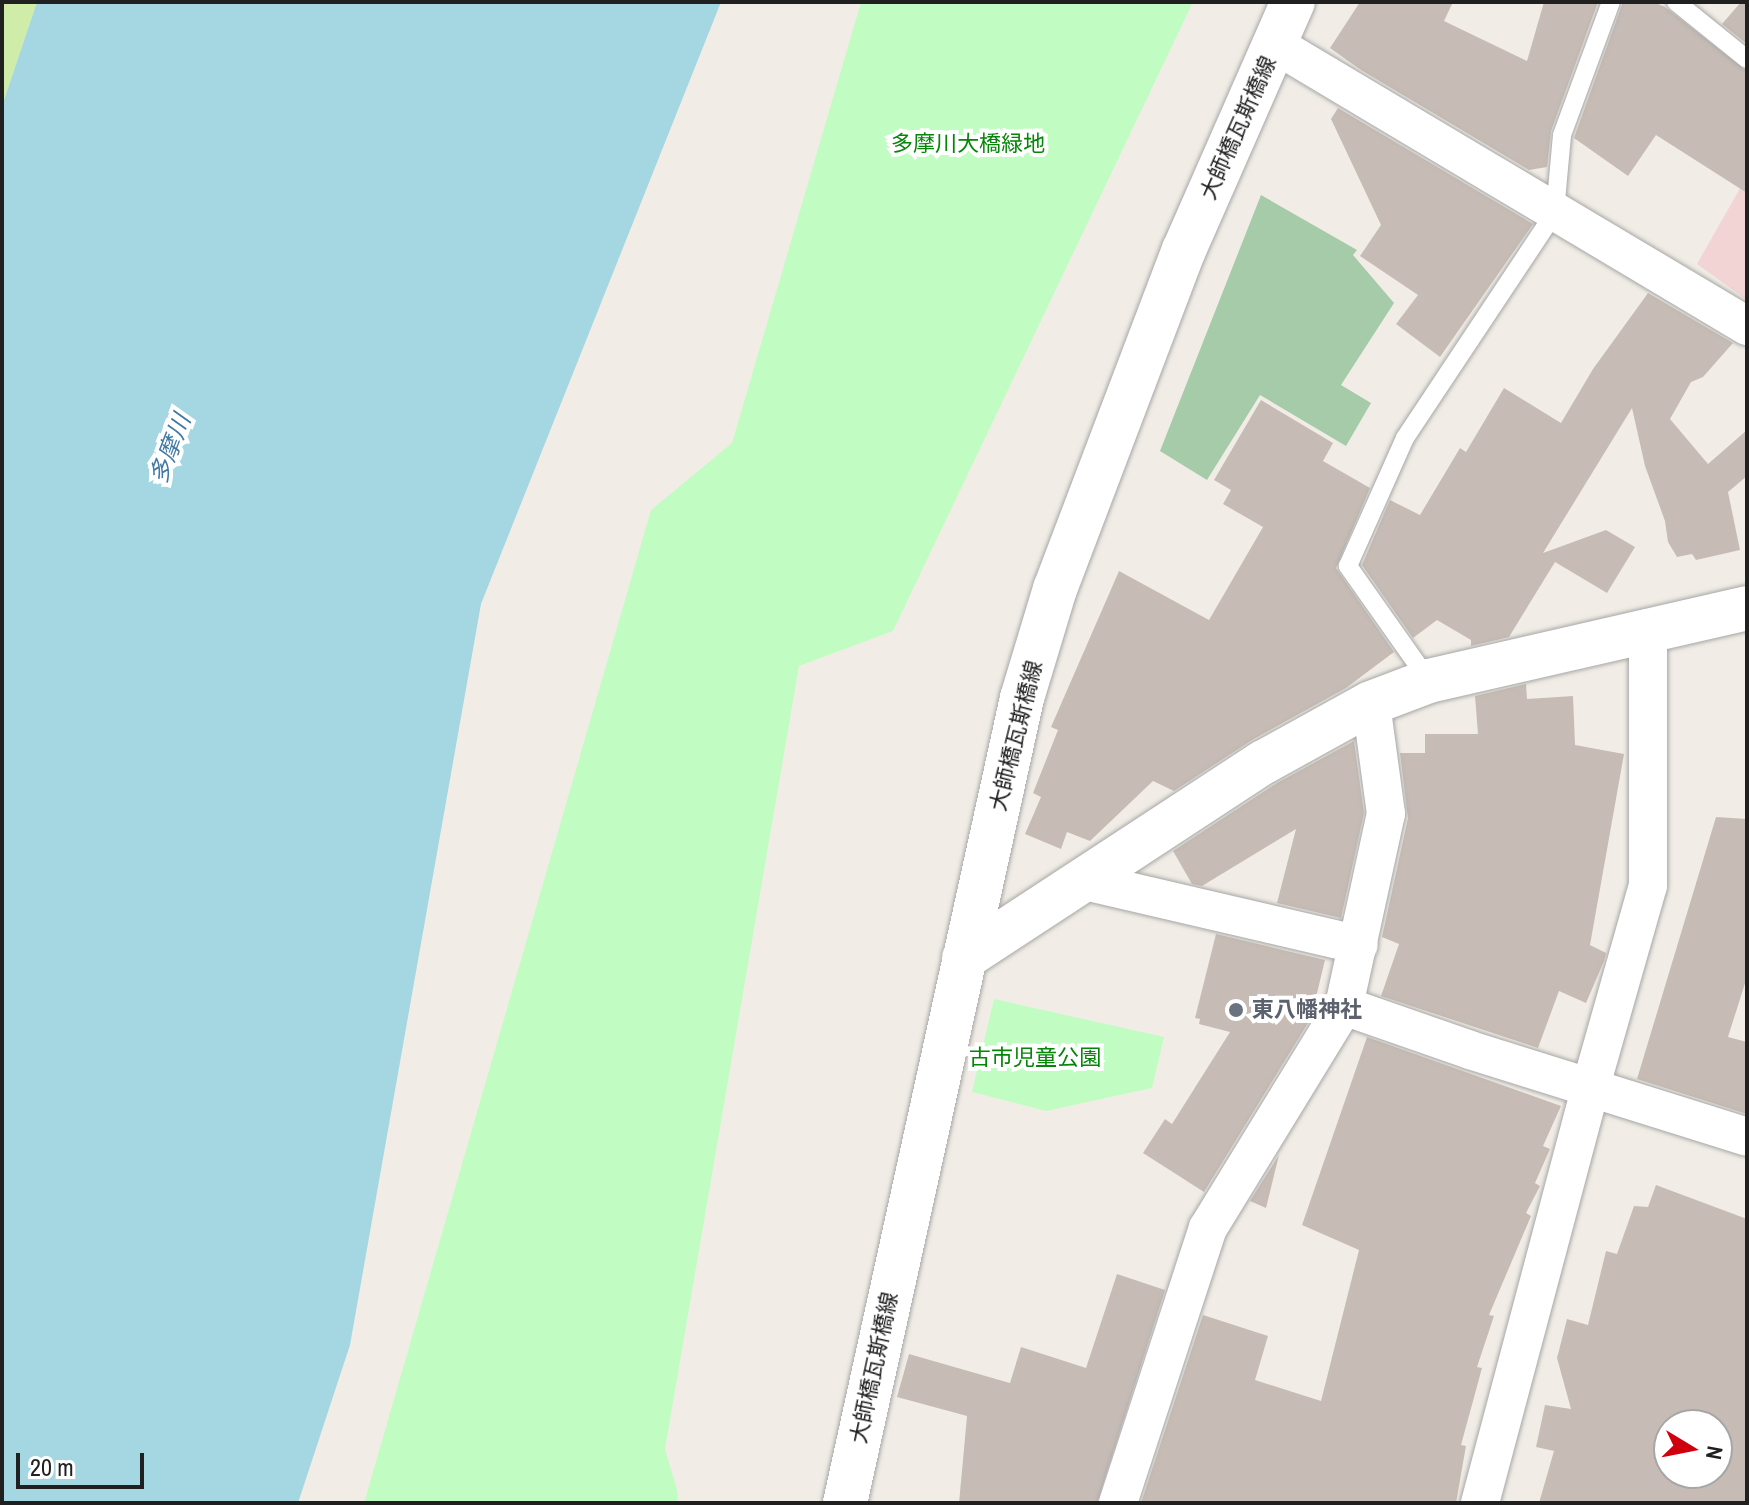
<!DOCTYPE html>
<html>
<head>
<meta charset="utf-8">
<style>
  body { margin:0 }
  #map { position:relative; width:1749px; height:1505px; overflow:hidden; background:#f1ede6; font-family:"Archivo Narrow","Noto Sans JP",sans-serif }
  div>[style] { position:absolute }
  .commercial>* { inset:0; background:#f2d4d5 }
  .grass>* { inset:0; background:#cfeda9 }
  .cemetery>* { inset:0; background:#a6cba9 }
  .park>* { inset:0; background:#c1fdc2 }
  .water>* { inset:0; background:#a4d7e1 }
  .building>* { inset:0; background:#c6bcb5 }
  .roads { filter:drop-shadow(0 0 2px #a7a7a7) drop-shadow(0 0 2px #a7a7a7) }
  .service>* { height:18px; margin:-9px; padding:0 9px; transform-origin:9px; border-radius:9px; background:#fff }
  .minor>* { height:38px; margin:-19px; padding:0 19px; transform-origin:19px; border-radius:19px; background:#fff }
  .tertiary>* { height:44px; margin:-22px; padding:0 22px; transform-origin:22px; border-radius:22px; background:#fff }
  .dots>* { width:22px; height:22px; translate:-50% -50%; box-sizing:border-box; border:4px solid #fff; border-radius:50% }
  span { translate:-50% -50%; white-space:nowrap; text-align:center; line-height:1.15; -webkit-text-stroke:8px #fff; paint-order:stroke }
  .street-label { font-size:22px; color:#202020 }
  .park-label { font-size:22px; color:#058608 }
  .worship-label { font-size:22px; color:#5b616d; font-weight:700 }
  .left { translate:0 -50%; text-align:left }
  .water-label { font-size:24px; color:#4179a6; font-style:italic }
  .frame { position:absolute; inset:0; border:4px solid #202020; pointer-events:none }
  .north { position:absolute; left:1653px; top:1409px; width:80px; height:80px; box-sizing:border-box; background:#fff; border:2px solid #a6a6a6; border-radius:50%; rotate:100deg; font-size:22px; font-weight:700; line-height:32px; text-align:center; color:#202020 }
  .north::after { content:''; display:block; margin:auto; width:28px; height:36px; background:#d0000d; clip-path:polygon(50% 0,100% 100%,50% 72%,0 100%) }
  .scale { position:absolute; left:16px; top:1453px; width:128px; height:36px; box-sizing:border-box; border:4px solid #202020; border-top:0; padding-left:10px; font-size:24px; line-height:28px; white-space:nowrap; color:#202020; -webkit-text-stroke:6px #fff; paint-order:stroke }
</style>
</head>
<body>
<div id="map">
  <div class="commercial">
    <div style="clip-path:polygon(1747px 176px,1747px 300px,1697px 264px)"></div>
  </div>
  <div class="grass">
    <div style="clip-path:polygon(2px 2px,37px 2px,2px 106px)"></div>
  </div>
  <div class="cemetery">
    <div style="clip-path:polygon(1261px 195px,1357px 250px,1353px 255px,1394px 303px,1341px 385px,1371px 403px,1346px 446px,1260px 395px,1207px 480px,1160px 451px)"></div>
  </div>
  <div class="park">
    <div style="clip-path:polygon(861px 2px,1193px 2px,893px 631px,799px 666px,665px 1449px,678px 1493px,677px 1503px,364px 1503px,651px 510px,732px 443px)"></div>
    <div style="clip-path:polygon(994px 999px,1164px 1037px,1152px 1088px,1046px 1111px,972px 1092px)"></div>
  </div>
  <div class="water">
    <div style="clip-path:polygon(37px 2px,721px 2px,481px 604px,350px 1345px,298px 1503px,2px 1503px,2px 106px)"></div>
  </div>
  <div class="building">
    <div style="clip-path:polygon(1360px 2px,1453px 2px,1444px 21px,1527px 61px,1544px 2px,1598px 2px,1551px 131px,1547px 167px,1529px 170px,1361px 70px,1330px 48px)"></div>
    <div style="clip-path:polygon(1623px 2px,1654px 2px,1665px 7px,1747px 71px,1747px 193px,1656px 135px,1628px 176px,1574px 138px)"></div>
    <div style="clip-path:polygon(1741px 2px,1747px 2px,1747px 44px,1722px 24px)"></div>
    <div style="clip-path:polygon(1338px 108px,1533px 224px,1440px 357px,1396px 324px,1418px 295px,1360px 256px,1381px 225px,1331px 119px)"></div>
    <div style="clip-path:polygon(1648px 293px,1733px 343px,1703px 377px,1691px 382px,1670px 419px,1708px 464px,1747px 430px,1747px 476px,1728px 492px,1740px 550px,1696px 560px,1692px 554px,1677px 557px,1668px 542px,1665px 521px,1645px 466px,1632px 408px,1543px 553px,1606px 530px,1635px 547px,1607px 593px,1555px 562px,1509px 637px,1471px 646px,1471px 640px,1437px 620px,1413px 638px,1362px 565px,1390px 500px,1420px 515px,1460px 448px,1466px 452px,1504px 388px,1561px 423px,1593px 369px)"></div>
    <div style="clip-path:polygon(1261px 400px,1333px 443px,1323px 461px,1370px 488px,1336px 568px,1394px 652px,1346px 688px,1252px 740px,1174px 791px,1153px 781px,1090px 841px,1067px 832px,1061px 849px,1025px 834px,1041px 797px,1033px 793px,1058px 730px,1051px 727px,1119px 571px,1209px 620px,1263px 527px,1223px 504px,1231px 490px,1214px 480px)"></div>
    <div style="clip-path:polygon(1526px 684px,1527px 699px,1573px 696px,1575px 745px,1624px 754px,1590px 945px,1606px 953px,1604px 961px,1586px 1003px,1559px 991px,1538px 1048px,1381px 996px,1399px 944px,1382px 937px,1408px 818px,1400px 753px,1425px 753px,1425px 734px,1478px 734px,1475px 696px)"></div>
    <div style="clip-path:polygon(1354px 741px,1364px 813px,1341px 918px,1277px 903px,1296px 829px,1202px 886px,1192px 884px,1173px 851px,1277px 783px)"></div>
    <div style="clip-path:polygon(1716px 817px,1747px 819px,1747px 977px,1728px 1037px,1747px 1042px,1747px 1114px,1637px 1079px)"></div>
    <div style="clip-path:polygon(1216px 934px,1325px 960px,1311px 1018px,1204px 1192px,1143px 1153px,1165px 1119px,1172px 1124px,1230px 1032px,1199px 1024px,1200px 1019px,1195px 1018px)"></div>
    <div style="clip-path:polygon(1367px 1037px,1561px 1106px,1543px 1146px,1550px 1149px,1535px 1183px,1540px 1186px,1526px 1213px,1531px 1216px,1489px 1315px,1494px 1316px,1477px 1367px,1482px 1368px,1461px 1445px,1466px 1446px,1456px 1503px,1141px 1503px,1203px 1315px,1268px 1336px,1255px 1380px,1321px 1401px,1359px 1250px,1302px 1225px)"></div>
    <div style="clip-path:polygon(1279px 1155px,1266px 1208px,1250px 1201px)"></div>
    <div style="clip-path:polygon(evenodd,1656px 1185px,1747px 1219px,1747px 1503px,1539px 1503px,1554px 1451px,1536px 1447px,1545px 1405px,1571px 1409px,1557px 1358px,1567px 1319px,1588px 1325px,1606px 1251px,1617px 1254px,1634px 1206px,1648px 1207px,1656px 1185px,1669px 1425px,1717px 1425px,1717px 1473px,1669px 1473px,1669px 1425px)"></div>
    <div style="clip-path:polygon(1117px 1274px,1165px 1290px,1097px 1503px,959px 1503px,967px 1416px,897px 1397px,909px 1354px,1010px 1383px,1021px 1347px,1086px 1368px)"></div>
  </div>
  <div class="roads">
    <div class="service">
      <div style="left:1676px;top:2px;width:91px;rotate:38.8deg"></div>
      <div style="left:1429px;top:681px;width:141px;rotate:-125.2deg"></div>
      <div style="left:1348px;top:566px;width:140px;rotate:-66deg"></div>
      <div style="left:1405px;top:438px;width:271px;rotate:-56.4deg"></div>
      <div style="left:1555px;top:212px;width:77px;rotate:-84.8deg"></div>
      <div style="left:1562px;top:135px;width:142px;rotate:-69.8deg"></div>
    </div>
    <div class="minor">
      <div style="left:1274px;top:44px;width:551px;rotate:30.8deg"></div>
      <div style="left:1085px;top:881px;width:281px;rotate:13.1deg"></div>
      <div style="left:1344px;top:1006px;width:133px;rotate:19.2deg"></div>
      <div style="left:1470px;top:1050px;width:290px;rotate:17.4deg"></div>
      <div style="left:1118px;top:1503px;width:289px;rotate:-71.9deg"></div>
      <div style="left:1208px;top:1228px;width:260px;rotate:-58.5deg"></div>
      <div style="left:1344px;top:1006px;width:197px;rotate:-77.7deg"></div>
      <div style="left:1386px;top:814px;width:112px;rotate:-97.7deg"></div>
      <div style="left:1480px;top:1503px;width:428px;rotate:-75.1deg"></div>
      <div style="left:1590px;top:1089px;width:211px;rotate:-74.1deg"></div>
      <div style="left:1648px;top:886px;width:258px;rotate:-90deg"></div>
    </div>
    <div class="tertiary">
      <div style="left:964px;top:958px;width:358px;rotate:-33.2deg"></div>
      <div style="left:1264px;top:762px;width:122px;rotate:-28.9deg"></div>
      <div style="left:1371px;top:703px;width:62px;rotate:-20.8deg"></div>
      <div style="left:1429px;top:681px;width:326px;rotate:-12.9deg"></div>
      <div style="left:845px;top:1503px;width:824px;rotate:-77.6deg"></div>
      <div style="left:1022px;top:698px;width:114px;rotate:-73.2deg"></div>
      <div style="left:1055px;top:589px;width:363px;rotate:-69.2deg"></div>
      <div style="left:1184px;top:250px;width:271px;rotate:-66.3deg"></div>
    </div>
  </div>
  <div class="dots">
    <div style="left:1236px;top:1010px;background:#6b7280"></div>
  </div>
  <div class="street-label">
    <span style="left:1238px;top:128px;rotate:-66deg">大師橋瓦斯橋線</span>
    <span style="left:1016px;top:736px;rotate:-76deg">大師橋瓦斯橋線</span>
    <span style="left:874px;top:1368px;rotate:-78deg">大師橋瓦斯橋線</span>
  </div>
  <div class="park-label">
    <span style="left:968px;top:144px">多摩川大橋緑地</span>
    <span style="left:1035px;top:1058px">古市児童公園</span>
  </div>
  <div class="worship-label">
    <span class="left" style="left:1252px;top:1010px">東八幡神社</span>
  </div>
  <div class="water-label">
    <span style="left:170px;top:449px;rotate:-69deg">多摩川</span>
  </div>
  <div class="frame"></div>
  <div class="north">N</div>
  <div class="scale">20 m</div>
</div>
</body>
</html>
